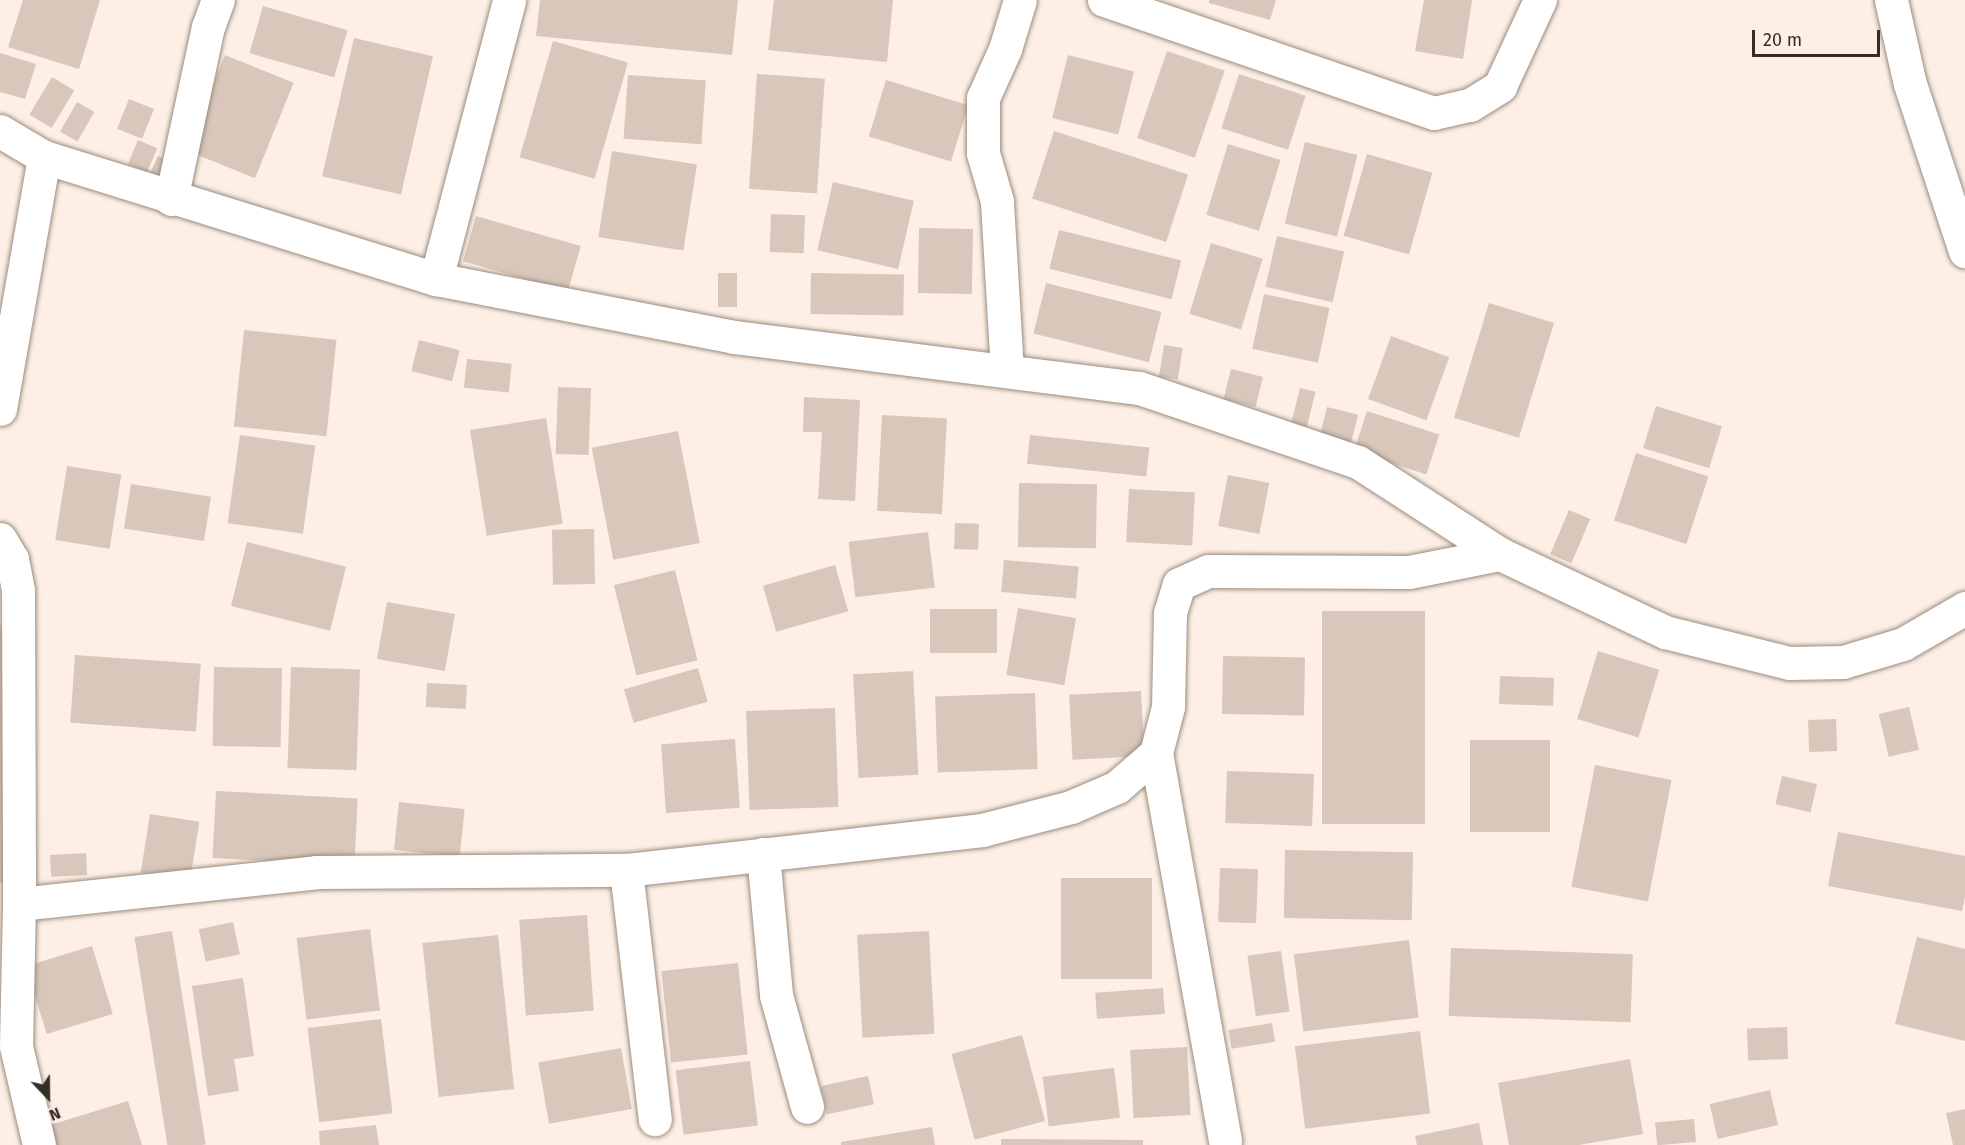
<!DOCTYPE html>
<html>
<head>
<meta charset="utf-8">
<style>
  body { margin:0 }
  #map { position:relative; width:1965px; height:1145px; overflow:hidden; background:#fdefe5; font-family:"Fira Sans",sans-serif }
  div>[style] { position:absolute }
  .building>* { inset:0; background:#d8c7ba; transform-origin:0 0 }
  .roads { filter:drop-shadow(0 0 2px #9b8b7f) drop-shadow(0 0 2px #9b8b7f) }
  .minor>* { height:33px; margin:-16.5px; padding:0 16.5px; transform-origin:16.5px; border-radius:16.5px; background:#fff }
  span { translate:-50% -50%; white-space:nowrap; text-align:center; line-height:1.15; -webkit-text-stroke:5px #fdefe5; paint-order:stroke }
  .north { position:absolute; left:18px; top:1067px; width:60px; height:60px; -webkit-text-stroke:4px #fdefe5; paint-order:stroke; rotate:158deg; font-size:16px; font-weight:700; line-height:24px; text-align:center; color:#332d28 }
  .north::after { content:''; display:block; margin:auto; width:21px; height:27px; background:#332d28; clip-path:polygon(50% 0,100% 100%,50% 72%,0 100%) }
  .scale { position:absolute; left:1752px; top:30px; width:128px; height:27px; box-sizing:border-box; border:3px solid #332d28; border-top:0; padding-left:8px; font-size:18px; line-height:21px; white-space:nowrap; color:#332d28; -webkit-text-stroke:4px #fdefe5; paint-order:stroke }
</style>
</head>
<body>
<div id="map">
  <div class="building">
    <div style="clip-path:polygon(23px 0,100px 0,79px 69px,8px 47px)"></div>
    <div style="clip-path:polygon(540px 0,738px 0,732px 55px,536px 36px)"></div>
    <div style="clip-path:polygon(774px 0,893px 0,887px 62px,768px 50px)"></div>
    <div style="clip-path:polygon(1209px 0,1276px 0,1270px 20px,1209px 3px)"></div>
    <div style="clip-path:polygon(1424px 0,1472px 0,1463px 59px,1415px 51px)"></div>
    <div style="left:263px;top:6px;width:88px;height:49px;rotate:16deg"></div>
    <div style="left:354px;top:38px;width:81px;height:142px;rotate:13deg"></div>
    <div style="left:553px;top:41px;width:78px;height:121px;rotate:16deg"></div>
    <div style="left:1167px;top:51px;width:61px;height:92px;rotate:19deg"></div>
    <div style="clip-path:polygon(0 53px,36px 64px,25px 99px,0 92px)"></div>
    <div style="left:225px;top:55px;width:74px;height:103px;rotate:22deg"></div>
    <div style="left:1068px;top:55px;width:68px;height:65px;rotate:14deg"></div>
    <div style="left:757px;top:74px;width:68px;height:115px;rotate:4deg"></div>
    <div style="left:1239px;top:74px;width:70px;height:57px;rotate:18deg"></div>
    <div style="left:628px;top:75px;width:78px;height:64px;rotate:4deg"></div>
    <div style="left:52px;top:77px;width:26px;height:44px;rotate:31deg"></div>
    <div style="left:886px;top:80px;width:86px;height:59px;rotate:17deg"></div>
    <div style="left:129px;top:99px;width:27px;height:32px;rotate:22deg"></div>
    <div style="left:77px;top:102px;width:20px;height:34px;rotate:30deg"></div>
    <div style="left:1054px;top:131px;width:141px;height:71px;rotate:18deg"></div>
    <div style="left:138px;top:140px;width:21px;height:26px;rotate:23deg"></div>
    <div style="left:1305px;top:142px;width:54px;height:84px;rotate:14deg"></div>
    <div style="left:1228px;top:144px;width:55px;height:74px;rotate:17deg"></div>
    <div style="left:612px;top:151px;width:86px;height:87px;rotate:9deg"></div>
    <div style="left:1367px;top:154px;width:68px;height:85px;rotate:16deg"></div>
    <div style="left:158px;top:156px;width:17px;height:18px;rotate:25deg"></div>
    <div style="left:833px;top:182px;width:83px;height:70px;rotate:13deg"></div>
    <div style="left:771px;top:214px;width:34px;height:38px;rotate:2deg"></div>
    <div style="left:476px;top:216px;width:109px;height:47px;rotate:16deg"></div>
    <div style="left:919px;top:228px;width:54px;height:65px;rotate:1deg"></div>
    <div style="left:1059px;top:230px;width:126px;height:40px;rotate:14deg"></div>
    <div style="left:1277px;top:236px;width:69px;height:52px;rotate:13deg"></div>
    <div style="left:1211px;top:243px;width:54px;height:74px;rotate:17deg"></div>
    <div style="left:718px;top:273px;width:19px;height:34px"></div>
    <div style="left:811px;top:273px;width:93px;height:41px;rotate:1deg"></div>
    <div style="left:1046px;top:283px;width:119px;height:52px;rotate:14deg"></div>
    <div style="left:1264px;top:294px;width:67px;height:56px;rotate:12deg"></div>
    <div style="left:1489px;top:303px;width:68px;height:120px;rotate:17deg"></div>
    <div style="left:244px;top:330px;width:93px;height:97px;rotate:6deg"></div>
    <div style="left:1391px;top:336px;width:62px;height:67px;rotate:20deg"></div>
    <div style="left:419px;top:340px;width:42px;height:32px;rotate:14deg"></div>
    <div style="left:1164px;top:345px;width:19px;height:32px;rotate:9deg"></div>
    <div style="left:467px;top:359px;width:45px;height:29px;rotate:6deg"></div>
    <div style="left:1231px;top:369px;width:33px;height:31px;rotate:14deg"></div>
    <div style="left:558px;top:387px;width:33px;height:67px;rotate:2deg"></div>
    <div style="left:1300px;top:388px;width:16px;height:36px;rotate:14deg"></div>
    <div style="clip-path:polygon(804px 397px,860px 400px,855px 501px,818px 499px,822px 432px,803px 432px)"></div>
    <div style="left:1656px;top:406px;width:69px;height:44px;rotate:17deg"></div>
    <div style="left:1327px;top:407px;width:32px;height:30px;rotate:14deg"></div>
    <div style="left:1367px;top:411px;width:76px;height:42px;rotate:18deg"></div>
    <div style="left:882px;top:415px;width:65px;height:96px;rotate:3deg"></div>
    <div style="left:546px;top:418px;width:107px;height:77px;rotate:81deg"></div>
    <div style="left:678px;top:431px;width:114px;height:88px;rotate:79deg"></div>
    <div style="left:240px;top:435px;width:76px;height:89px;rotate:8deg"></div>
    <div style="left:1030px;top:435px;width:120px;height:29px;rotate:6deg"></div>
    <div style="left:1636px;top:453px;width:76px;height:71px;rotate:18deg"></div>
    <div style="left:67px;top:466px;width:55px;height:75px;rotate:9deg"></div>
    <div style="left:1228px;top:475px;width:42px;height:52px;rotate:11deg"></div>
    <div style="left:1019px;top:483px;width:78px;height:64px;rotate:1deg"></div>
    <div style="left:131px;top:484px;width:81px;height:45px;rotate:9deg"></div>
    <div style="left:1129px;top:489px;width:66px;height:53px;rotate:3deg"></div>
    <div style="left:1569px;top:510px;width:23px;height:48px;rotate:23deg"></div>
    <div style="left:955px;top:523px;width:24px;height:26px;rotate:2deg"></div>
    <div style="left:594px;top:529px;width:55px;height:42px;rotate:89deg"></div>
    <div style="left:928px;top:532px;width:56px;height:80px;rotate:83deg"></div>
    <div style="left:247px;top:542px;width:102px;height:66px;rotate:14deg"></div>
    <div style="left:1004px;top:560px;width:75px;height:32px;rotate:5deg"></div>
    <div style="left:835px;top:565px;width:48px;height:75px;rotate:74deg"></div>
    <div style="left:675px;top:570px;width:93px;height:63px;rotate:76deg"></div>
    <div style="left:387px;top:602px;width:69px;height:58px;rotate:10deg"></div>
    <div style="left:1018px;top:608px;width:59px;height:68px;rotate:10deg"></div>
    <div style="left:997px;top:609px;width:44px;height:67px;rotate:90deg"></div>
    <div style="left:1425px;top:611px;width:213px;height:103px;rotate:90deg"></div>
    <div style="clip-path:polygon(0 625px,6px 625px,10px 883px,0 883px)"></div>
    <div style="left:1598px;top:651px;width:64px;height:71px;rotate:17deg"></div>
    <div style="left:75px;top:655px;width:126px;height:68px;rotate:4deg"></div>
    <div style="left:1223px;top:656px;width:82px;height:58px;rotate:1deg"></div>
    <div style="left:214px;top:667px;width:68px;height:79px;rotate:1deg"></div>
    <div style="left:291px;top:667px;width:69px;height:101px;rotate:2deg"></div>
    <div style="left:698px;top:668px;width:35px;height:77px;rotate:74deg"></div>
    <div style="left:913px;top:671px;width:104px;height:60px;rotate:87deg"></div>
    <div style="left:1500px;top:676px;width:54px;height:28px;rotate:2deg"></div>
    <div style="left:427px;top:683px;width:40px;height:24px;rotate:3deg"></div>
    <div style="left:1141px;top:691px;width:65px;height:72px;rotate:87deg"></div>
    <div style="left:1035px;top:693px;width:76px;height:100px;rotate:88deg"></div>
    <div style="left:1909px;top:707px;width:44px;height:31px;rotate:77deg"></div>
    <div style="left:835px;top:708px;width:99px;height:89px;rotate:88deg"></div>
    <div style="left:1836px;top:719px;width:32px;height:28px;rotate:88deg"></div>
    <div style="left:735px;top:739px;width:69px;height:74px;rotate:86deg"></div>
    <div style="left:1470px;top:740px;width:80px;height:92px"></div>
    <div style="left:1595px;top:765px;width:78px;height:124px;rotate:11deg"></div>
    <div style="left:1227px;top:771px;width:87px;height:52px;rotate:2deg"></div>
    <div style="left:1782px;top:776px;width:36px;height:29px;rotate:13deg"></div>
    <div style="left:216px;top:791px;width:142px;height:67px;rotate:3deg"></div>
    <div style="left:399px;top:802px;width:66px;height:48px;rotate:6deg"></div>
    <div style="left:150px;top:814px;width:50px;height:59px;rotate:9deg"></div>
    <div style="clip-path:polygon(1838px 832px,1965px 856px,1965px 896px,1962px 911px,1828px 886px)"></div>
    <div style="left:1285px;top:850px;width:128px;height:68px;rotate:1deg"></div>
    <div style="left:86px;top:853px;width:22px;height:36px;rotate:87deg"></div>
    <div style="left:1220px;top:868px;width:38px;height:54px;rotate:2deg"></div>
    <div style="left:1152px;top:878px;width:101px;height:91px;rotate:90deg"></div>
    <div style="left:587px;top:915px;width:96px;height:68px;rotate:86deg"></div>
    <div style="left:233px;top:922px;width:33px;height:35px;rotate:78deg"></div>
    <div style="left:370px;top:929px;width:82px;height:74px;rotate:83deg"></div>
    <div style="left:172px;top:931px;width:216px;height:38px;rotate:81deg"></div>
    <div style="left:929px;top:931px;width:103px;height:72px;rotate:87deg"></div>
    <div style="left:498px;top:935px;width:155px;height:76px;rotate:84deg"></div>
    <div style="clip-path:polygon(1917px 937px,1965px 949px,1965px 1041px,1895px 1024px)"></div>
    <div style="left:1409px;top:940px;width:78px;height:116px;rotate:83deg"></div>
    <div style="left:92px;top:946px;width:71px;height:69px;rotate:73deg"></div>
    <div style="left:1451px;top:948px;width:182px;height:68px;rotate:2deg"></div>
    <div style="left:1281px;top:951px;width:61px;height:34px;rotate:82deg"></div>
    <div style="left:738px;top:963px;width:92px;height:77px;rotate:84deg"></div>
    <div style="clip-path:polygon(243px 978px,254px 1056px,234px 1059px,239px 1091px,208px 1096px,192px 986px)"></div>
    <div style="left:1163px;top:988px;width:26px;height:68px;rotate:86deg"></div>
    <div style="left:381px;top:1019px;width:95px;height:74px;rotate:83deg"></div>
    <div style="left:1272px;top:1023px;width:19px;height:44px;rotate:81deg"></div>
    <div style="left:1787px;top:1027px;width:32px;height:40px;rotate:88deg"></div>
    <div style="left:1420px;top:1031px;width:83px;height:126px;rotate:83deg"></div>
    <div style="left:1022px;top:1035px;width:89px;height:73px;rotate:75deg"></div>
    <div style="left:1187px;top:1047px;width:68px;height:57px;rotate:87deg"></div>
    <div style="left:621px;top:1048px;width:62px;height:84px;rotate:80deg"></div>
    <div style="clip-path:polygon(1630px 1059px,1643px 1134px,1579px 1145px,1509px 1145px,1498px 1083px)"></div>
    <div style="left:750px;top:1061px;width:65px;height:75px;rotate:83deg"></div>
    <div style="left:1114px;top:1068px;width:50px;height:72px;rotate:83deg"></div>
    <div style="left:868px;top:1076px;width:29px;height:48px;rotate:78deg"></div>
    <div style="left:1770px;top:1090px;width:36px;height:62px;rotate:77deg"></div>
    <div style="clip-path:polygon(128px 1101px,142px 1145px,52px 1145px,47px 1126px)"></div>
    <div style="clip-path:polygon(1965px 1109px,1965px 1145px,1953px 1145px,1946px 1113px)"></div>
    <div style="left:1694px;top:1119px;width:23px;height:39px;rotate:85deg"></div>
    <div style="clip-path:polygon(1479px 1123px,1483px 1145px,1417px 1145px,1415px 1136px)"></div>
    <div style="clip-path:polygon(376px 1125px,379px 1145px,320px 1145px,319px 1131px)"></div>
    <div style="clip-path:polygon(932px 1127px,935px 1145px,841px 1145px,841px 1142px)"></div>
    <div style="clip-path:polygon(1001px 1139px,1143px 1140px,1143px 1145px,1001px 1145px)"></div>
  </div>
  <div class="roads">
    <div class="minor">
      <div style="left:1104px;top:0;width:349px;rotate:18.9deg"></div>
      <div style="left:1434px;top:113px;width:37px;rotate:-13deg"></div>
      <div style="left:1470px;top:105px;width:36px;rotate:-32deg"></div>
      <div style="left:1500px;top:86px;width:95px;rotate:-65.1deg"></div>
      <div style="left:1891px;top:0;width:86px;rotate:77.3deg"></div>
      <div style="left:1910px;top:84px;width:176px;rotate:71.8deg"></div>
      <div style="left:0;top:131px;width:51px;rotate:30.6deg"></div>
      <div style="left:44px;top:157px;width:411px;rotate:17.3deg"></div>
      <div style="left:436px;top:279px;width:304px;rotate:11deg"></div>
      <div style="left:734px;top:337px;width:408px;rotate:7.2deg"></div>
      <div style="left:1139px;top:388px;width:231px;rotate:18.7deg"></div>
      <div style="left:1358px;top:462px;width:169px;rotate:32.9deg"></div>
      <div style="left:1500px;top:554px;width:183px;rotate:25.3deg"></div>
      <div style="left:1665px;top:632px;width:128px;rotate:14deg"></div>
      <div style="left:1789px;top:663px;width:54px;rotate:-1.1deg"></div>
      <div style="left:1843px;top:662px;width:63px;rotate:-16.7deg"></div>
      <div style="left:1903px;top:644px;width:72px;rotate:-30.1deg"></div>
      <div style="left:171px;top:199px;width:176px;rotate:-77.9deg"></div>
      <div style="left:208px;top:27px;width:29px;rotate:-70deg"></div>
      <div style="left:436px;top:279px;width:288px;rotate:-75.3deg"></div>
      <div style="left:1007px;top:371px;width:170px;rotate:-93.4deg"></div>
      <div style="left:997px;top:201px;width:50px;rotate:-106.3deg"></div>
      <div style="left:983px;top:153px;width:55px;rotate:-90deg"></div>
      <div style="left:983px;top:98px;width:54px;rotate:-65.8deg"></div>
      <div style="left:1005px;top:49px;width:51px;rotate:-73deg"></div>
      <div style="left:0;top:409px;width:256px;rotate:-80.1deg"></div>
      <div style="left:0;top:539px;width:23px;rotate:59deg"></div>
      <div style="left:12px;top:559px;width:32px;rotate:79deg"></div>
      <div style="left:18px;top:590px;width:314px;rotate:89.8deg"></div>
      <div style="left:19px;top:904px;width:142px;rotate:91.2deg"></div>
      <div style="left:16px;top:1046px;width:102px;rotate:76.9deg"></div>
      <div style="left:1156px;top:753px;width:394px;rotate:79.9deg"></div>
      <div style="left:763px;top:854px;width:142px;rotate:84.7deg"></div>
      <div style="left:776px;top:995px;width:116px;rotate:74.5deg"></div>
      <div style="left:626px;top:870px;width:251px;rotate:83.4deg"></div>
      <div style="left:19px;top:904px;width:299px;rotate:-6.1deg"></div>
      <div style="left:316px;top:872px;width:310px;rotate:-0.4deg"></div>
      <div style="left:626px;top:870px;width:358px;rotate:-6.4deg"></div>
      <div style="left:982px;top:830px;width:92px;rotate:-14.5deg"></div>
      <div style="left:1071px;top:807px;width:50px;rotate:-23.5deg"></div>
      <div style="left:1117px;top:787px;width:52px;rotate:-41.1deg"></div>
      <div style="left:1156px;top:753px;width:48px;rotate:-75.4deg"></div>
      <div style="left:1168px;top:707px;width:94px;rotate:-88.8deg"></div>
      <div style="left:1170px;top:613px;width:30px;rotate:-73deg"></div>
      <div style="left:1179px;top:584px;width:32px;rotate:-24deg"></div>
      <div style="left:1208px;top:571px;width:201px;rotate:0.3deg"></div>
      <div style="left:1409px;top:572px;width:93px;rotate:-11.2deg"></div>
    </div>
  </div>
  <div class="north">N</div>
  <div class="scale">20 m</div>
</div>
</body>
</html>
